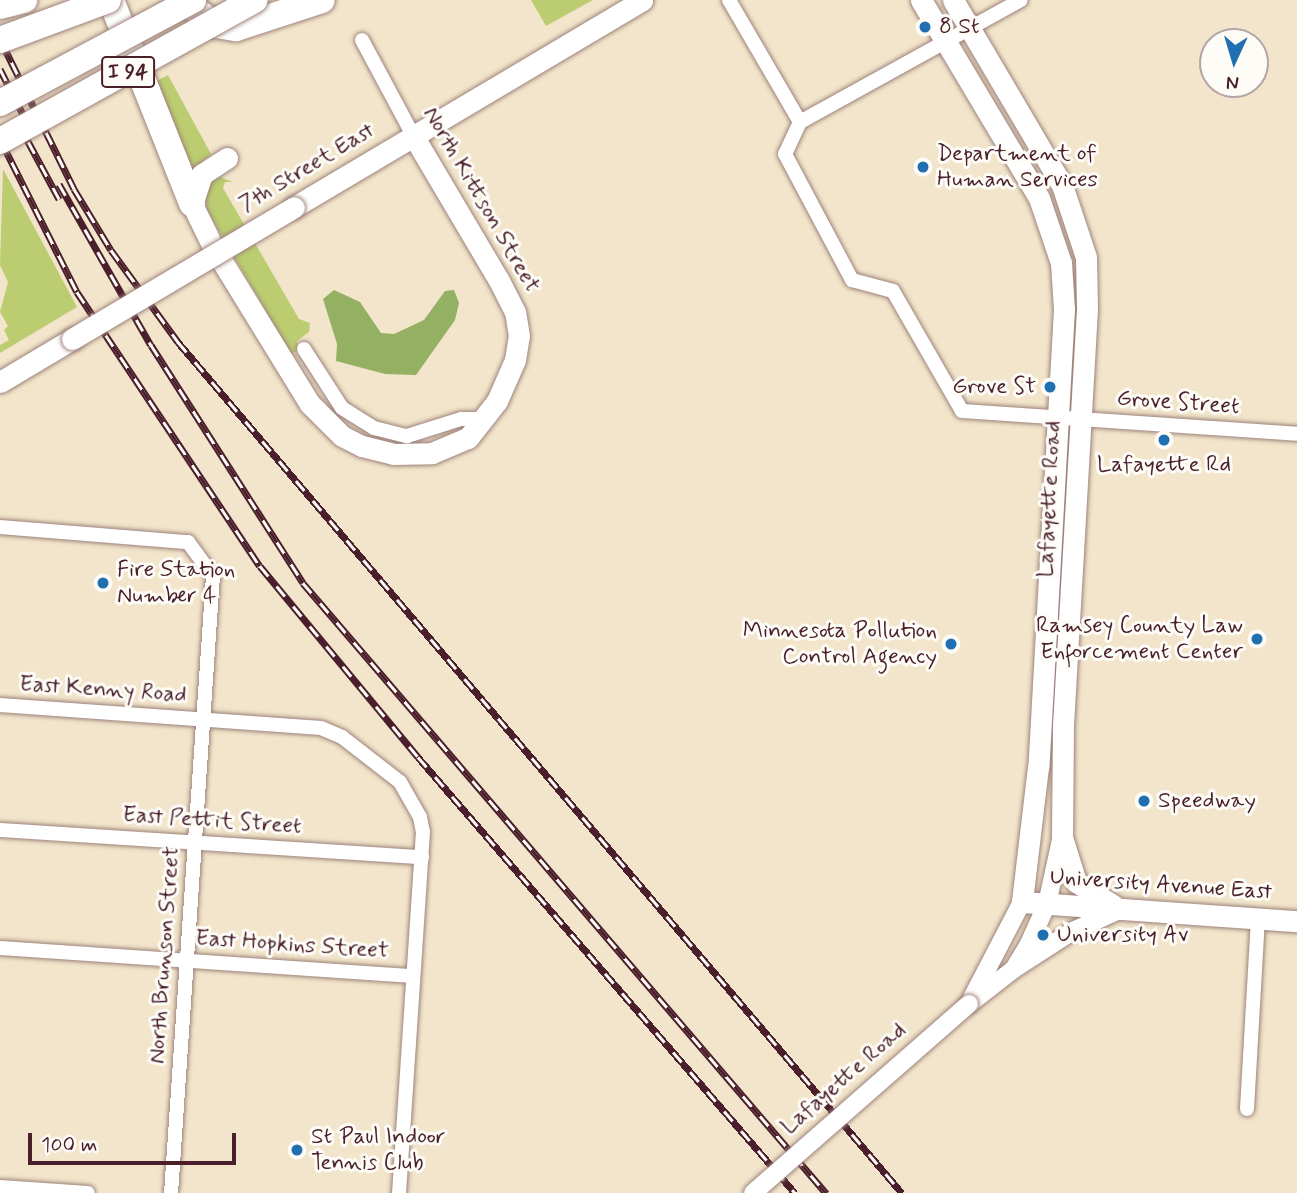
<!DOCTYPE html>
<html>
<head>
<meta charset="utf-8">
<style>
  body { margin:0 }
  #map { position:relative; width:1297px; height:1193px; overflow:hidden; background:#f2e5cb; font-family:Mynerve,sans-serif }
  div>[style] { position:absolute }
  .green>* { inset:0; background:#bbcd70 }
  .forest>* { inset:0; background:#94b062 }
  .roads { filter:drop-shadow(0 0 2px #9e827b) drop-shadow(0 0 2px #9e827b) }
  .minor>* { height:14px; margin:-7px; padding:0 7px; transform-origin:7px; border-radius:7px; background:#fff }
  .tertiary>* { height:18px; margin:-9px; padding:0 9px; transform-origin:9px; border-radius:9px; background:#fff }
  .secondary>* { height:21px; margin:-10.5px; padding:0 10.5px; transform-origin:10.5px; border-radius:10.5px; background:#fff }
  .motorway>* { height:26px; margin:-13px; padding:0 13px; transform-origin:13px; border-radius:13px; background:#fff }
  .rail>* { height:7px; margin-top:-3.5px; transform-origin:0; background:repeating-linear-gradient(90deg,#fdfcf7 0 13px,#4a1f2b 0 26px); box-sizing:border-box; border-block:2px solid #4a1f2b }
  .bridges { filter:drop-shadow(0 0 2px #9e827b) drop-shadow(0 0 2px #9e827b) }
  .tertiary-bridge>* { height:18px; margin:-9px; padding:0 9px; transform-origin:9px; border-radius:9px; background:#fff }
  .secondary-bridge>* { height:21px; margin:-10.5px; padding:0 10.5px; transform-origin:10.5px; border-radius:10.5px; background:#fff }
  .motorway-bridge>* { height:26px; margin:-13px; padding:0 13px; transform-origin:13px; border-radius:13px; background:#fff }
  .dots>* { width:19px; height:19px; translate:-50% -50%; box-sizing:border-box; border:4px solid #fdfcf7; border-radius:50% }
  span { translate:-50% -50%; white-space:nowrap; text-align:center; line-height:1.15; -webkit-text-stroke:6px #fdfcf7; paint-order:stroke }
  .shield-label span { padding:2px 5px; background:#fdfcf7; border:2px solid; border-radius:5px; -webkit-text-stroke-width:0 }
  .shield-label { font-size:21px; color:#4a1f2b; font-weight:700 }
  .poi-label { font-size:23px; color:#4a1f2b }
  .left { translate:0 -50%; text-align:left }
  .right { translate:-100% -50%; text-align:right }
  .street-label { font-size:23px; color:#4a1f2b }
  .north { position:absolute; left:1199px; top:28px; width:70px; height:70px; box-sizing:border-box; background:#fdfcf7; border:2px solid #b5a4a5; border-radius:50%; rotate:184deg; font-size:19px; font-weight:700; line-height:28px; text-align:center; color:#4a1f2b }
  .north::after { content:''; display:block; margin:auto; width:24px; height:32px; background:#1f6fb2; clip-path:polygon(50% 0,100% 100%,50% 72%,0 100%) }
  .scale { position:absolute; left:28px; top:1133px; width:208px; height:32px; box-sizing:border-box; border:4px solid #4a1f2b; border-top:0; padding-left:9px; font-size:21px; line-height:24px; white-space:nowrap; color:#4a1f2b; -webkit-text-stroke:5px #fdfcf7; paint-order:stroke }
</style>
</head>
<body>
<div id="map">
  <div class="green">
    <div style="clip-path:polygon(531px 0,593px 0,546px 26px)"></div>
    <div style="clip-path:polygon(168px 75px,211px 154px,190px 173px,153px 83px)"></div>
    <div style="clip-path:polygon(3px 169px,77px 307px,0 353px,0 345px,9px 340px,4px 330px,8px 326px,0 312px,8px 282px,0 265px)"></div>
    <div style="clip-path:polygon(217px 176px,233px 182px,225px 182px,223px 188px,299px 319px,310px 323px,309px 332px,297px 341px,297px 351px,291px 354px,207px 210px,205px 188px)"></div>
  </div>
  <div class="forest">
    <div style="clip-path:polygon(334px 290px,360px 302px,381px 333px,394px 334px,424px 320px,445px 291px,454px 290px,459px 303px,455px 320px,416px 375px,385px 374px,336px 361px,337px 344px,323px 299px)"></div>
  </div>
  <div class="roads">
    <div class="minor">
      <div style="left:729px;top:0;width:141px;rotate:59.8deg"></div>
      <div style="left:800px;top:122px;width:35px;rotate:115deg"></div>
      <div style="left:785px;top:154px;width:143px;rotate:62deg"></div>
      <div style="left:852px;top:280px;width:42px;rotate:15deg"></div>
      <div style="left:893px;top:291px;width:138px;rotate:60.1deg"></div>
      <div style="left:962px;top:411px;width:336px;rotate:3.9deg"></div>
      <div style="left:362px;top:40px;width:108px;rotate:61.8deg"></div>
      <div style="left:800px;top:122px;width:252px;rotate:-28.9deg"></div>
      <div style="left:304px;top:349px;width:70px;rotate:57.2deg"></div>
      <div style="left:342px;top:408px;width:38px;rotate:32deg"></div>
      <div style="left:374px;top:428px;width:34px;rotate:14deg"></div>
      <div style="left:407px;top:436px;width:57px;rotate:-17.5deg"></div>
      <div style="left:461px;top:419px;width:20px"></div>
      <div style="left:0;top:527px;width:189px;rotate:4.6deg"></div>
      <div style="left:188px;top:542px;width:42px;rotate:53.7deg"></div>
      <div style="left:213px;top:576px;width:618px;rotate:93.89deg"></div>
      <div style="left:0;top:705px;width:322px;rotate:4.1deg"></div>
      <div style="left:321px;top:728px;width:23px;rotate:23deg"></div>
      <div style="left:342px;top:737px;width:73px;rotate:37.8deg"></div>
      <div style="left:400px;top:782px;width:40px;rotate:60.3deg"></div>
      <div style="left:420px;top:817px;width:15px;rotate:79deg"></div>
      <div style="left:423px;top:832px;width:362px;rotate:93.8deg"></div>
      <div style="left:0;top:830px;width:423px;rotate:3.7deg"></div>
      <div style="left:0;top:948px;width:414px;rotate:3.9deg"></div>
      <div style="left:1247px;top:1109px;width:191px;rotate:-86.7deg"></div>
      <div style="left:0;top:1187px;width:88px;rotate:3.9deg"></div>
    </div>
    <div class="tertiary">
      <div style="left:1017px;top:967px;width:64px;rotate:-32.9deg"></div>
      <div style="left:1071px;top:932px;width:55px;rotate:-24.7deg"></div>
      <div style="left:972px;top:998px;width:108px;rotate:-62.5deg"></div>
      <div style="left:969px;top:1004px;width:57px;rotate:-37.9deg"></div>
      <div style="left:1014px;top:969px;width:27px;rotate:-59deg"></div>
      <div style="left:1028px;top:946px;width:46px;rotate:-65.7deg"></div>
      <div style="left:1047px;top:904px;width:66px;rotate:-77.7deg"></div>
    </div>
    <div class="secondary">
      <div style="left:921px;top:0;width:230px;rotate:59.2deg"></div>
      <div style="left:1039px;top:198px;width:69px;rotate:71.3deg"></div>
      <div style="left:1061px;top:263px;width:46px;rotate:86.3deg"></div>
      <div style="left:1064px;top:309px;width:459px;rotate:93.2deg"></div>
      <div style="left:1038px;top:767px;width:136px;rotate:96.8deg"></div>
      <div style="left:1022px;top:902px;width:276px;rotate:4deg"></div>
      <div style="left:953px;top:0;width:215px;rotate:59.5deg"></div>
      <div style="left:1062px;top:185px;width:76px;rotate:71.6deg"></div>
      <div style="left:1086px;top:257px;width:52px;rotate:88.9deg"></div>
      <div style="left:1087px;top:309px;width:416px;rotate:93.3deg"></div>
      <div style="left:1063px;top:724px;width:113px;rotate:90.5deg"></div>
      <div style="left:1062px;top:837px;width:47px;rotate:72.7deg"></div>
      <div style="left:1076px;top:882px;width:44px;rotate:31.9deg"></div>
      <div style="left:227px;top:158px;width:30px;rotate:147deg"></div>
      <div style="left:202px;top:174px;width:32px;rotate:108deg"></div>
      <div style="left:192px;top:204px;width:46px;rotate:64deg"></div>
      <div style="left:212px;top:245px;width:187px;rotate:58.4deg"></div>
      <div style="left:310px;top:404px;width:45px;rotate:45deg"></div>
      <div style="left:342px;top:436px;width:22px;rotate:27deg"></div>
      <div style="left:362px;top:446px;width:32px;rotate:14deg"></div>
      <div style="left:393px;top:454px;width:39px;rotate:-1deg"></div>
      <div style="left:432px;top:453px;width:39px;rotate:-23deg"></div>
      <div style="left:468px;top:438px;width:47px;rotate:-51.9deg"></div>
      <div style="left:497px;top:401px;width:45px;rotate:-66.3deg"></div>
      <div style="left:515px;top:360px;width:24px;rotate:-81deg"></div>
      <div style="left:519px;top:336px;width:24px;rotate:-99deg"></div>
      <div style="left:515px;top:312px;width:37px;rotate:-117deg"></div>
      <div style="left:498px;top:279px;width:167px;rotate:-120.6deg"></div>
      <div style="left:294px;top:207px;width:405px;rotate:-30.7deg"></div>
      <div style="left:0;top:382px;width:84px;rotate:-30.8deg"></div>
    </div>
    <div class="motorway">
      <div style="left:111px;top:0;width:219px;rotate:68.3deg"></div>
      <div style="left:182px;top:0;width:42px;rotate:36.3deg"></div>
      <div style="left:216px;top:25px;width:20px;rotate:9deg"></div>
      <div style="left:236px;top:28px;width:90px;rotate:-18deg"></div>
      <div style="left:0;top:6px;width:25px;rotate:-14deg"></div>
    </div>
  </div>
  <div class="rail">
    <div style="left:0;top:39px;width:167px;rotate:63.7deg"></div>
    <div style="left:74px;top:189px;width:71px;rotate:58.8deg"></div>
    <div style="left:111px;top:250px;width:114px;rotate:53.9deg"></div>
    <div style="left:178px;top:342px;width:1117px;rotate:49.61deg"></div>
    <div style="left:0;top:69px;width:66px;rotate:63deg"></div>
    <div style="left:16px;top:119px;width:91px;rotate:61.7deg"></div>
    <div style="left:0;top:139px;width:171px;rotate:63.3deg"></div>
    <div style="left:77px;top:292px;width:329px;rotate:56.3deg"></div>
    <div style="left:260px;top:566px;width:248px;rotate:50.4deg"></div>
    <div style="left:418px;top:757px;width:576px;rotate:49.15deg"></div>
    <div style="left:59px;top:184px;width:185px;rotate:60.3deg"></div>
    <div style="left:151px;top:345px;width:282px;rotate:57.4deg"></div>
    <div style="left:303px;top:583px;width:804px;rotate:49.39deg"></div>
  </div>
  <div class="bridges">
    <div class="tertiary-bridge">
      <div style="left:753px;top:1193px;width:287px;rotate:-41.2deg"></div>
    </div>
    <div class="secondary-bridge">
      <div style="left:72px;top:339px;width:258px;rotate:-30.7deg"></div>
    </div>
    <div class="motorway-bridge">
      <div style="left:0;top:40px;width:115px;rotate:-20.3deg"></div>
      <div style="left:0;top:103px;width:219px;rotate:-28.1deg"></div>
      <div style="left:0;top:141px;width:291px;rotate:-29deg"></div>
    </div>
  </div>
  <div class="dots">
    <div style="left:925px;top:27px;background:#1f6fb2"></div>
    <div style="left:923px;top:167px;background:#1f6fb2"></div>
    <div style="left:1050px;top:387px;background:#1f6fb2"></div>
    <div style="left:1164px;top:440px;background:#1f6fb2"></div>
    <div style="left:103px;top:583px;background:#1f6fb2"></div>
    <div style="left:1257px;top:639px;background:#1f6fb2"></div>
    <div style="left:951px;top:644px;background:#1f6fb2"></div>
    <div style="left:1144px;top:801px;background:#1f6fb2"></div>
    <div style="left:1043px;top:935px;background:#1f6fb2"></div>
    <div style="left:297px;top:1150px;background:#1f6fb2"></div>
  </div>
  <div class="shield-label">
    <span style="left:128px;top:72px">I 94</span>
  </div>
  <div class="poi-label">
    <span class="left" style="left:939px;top:27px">8 St</span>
    <span class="left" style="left:937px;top:167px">Department of<br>Human Services</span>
    <span class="right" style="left:1036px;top:387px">Grove St</span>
    <span style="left:1164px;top:465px">Lafayette Rd</span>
    <span class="left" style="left:117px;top:583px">Fire Station<br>Number 4</span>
    <span class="right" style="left:1243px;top:639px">Ramsey County Law<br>Enforcement Center</span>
    <span class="right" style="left:937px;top:644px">Minnesota Pollution<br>Control Agency</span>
    <span class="left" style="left:1158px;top:801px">Speedway</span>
    <span class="left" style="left:1057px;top:935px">University Av</span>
    <span class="left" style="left:311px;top:1150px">St Paul Indoor<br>Tennis Club</span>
  </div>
  <div class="street-label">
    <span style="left:307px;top:168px;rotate:-31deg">7th Street East</span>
    <span style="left:481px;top:200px;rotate:60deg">North Kittson Street</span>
    <span style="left:1178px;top:403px;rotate:4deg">Grove Street</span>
    <span style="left:1050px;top:499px;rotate:-87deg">Lafayette Road</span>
    <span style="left:103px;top:690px;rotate:4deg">East Kenny Road</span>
    <span style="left:212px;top:821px;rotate:4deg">East Pettit Street</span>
    <span style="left:1161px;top:885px;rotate:4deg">University Avenue East</span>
    <span style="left:292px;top:945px;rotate:4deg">East Hopkins Street</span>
    <span style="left:165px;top:955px;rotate:-86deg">North Brunson Street</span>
    <span style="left:844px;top:1079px;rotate:-41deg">Lafayette Road</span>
  </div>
  <div class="north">N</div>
  <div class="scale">100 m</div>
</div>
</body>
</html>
